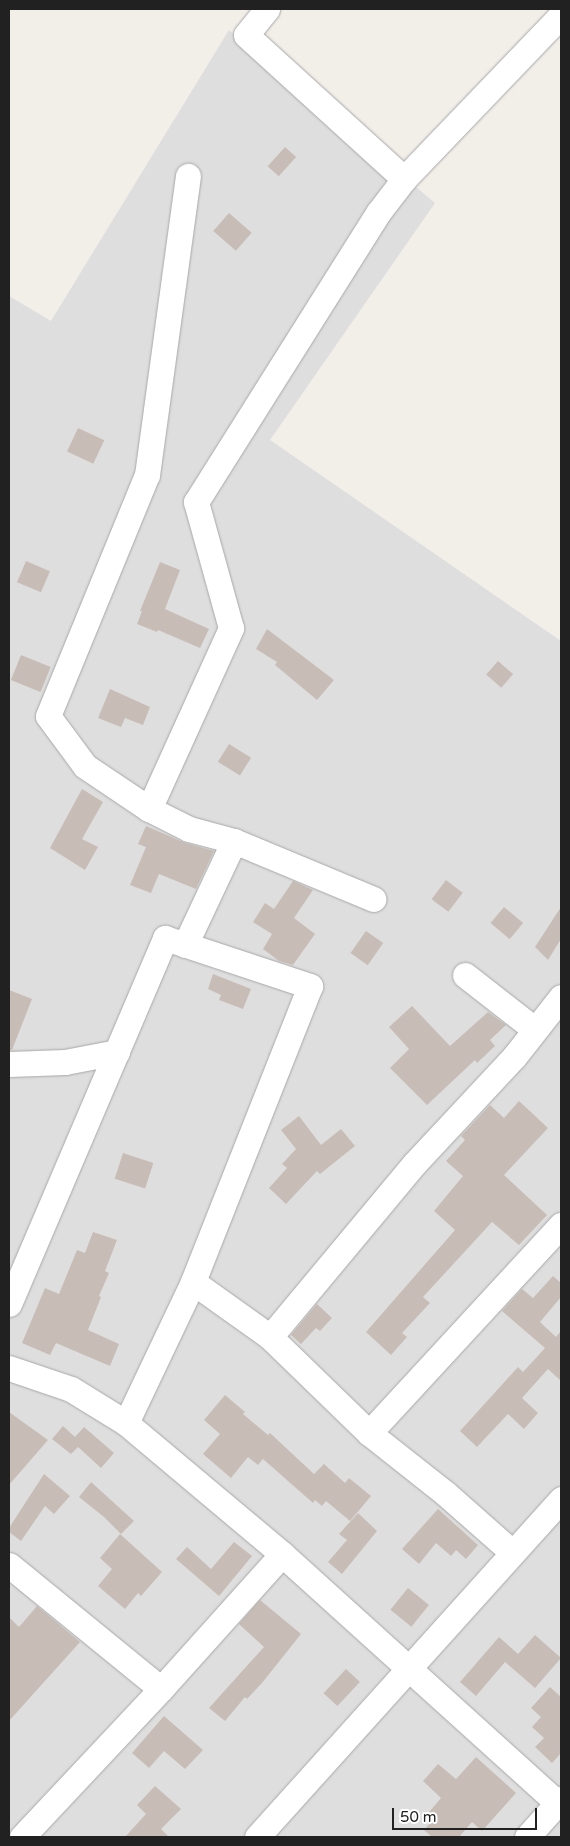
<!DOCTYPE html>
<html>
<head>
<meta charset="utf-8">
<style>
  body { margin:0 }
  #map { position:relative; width:570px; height:1846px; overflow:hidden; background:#f2eee8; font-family:"Varela Round",sans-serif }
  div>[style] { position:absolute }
  .residential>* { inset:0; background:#dfdede }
  .building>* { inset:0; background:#c7bdb6; transform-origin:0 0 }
  .roads { filter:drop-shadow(0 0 1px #a8a8a8) drop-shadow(0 0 1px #a8a8a8) }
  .minor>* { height:25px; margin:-12.5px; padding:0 12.5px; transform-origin:12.5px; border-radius:12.5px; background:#fff }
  span { translate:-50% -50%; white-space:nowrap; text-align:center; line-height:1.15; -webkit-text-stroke:5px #fff; paint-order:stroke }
  .frame { position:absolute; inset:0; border:10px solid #212121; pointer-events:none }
  .scale { position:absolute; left:392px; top:1808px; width:145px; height:22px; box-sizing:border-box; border:2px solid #212121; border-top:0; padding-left:6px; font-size:15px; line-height:18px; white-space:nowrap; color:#212121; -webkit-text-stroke:4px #fff; paint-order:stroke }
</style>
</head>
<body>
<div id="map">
  <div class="residential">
    <div style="clip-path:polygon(229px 30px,435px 203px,270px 440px,561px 641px,561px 1837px,9px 1837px,9px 296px,51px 321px)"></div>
  </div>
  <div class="building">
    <div style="left:285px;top:147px;width:15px;height:26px;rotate:42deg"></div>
    <div style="left:229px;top:213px;width:30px;height:24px;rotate:41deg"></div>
    <div style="left:78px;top:428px;width:29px;height:26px;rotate:25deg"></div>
    <div style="left:26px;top:561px;width:26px;height:23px;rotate:23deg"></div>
    <div style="clip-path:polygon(160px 562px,180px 570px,165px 609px,209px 629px,200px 648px,158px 630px,157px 632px,137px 624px,142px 611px,140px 611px)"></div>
    <div style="clip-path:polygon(267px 629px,334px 680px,317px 700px,275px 665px,277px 662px,256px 649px)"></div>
    <div style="left:21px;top:655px;width:32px;height:27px;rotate:22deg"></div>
    <div style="left:498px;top:661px;width:20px;height:18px;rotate:41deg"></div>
    <div style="clip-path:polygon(110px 689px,150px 707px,143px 725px,125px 718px,121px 727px,98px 718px)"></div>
    <div style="left:229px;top:744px;width:26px;height:21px;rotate:32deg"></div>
    <div style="clip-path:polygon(82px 789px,103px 802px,82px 839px,98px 847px,85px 870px,50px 848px)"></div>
    <div style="clip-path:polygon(146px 826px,185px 843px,214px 851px,196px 889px,159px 874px,151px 893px,130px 885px,146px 847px,138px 844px)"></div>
    <div style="left:446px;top:880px;width:21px;height:24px;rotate:37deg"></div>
    <div style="clip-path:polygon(293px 881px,313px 890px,294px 918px,315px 934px,293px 965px,279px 961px,263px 949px,272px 934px,253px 922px,265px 903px,274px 909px)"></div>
    <div style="left:504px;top:907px;width:25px;height:21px;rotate:40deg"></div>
    <div style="clip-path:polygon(561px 907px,561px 939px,548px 960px,535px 947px)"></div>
    <div style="left:366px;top:931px;width:21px;height:27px;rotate:35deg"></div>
    <div style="clip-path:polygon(213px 974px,251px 989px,243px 1009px,219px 1000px,221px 995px,208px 989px)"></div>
    <div style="clip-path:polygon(9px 990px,32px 999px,12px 1050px,9px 1050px)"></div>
    <div style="clip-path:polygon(412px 1006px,450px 1046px,488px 1012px,506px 1025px,490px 1040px,495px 1046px,477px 1063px,475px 1060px,427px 1105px,390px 1068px,409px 1049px,389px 1027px)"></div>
    <div style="clip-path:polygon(519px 1101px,548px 1128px,504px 1175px,547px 1215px,519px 1245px,492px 1222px,423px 1297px,430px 1303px,402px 1333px,407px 1337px,391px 1355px,366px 1332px,455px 1230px,434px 1211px,463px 1176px,446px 1161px,465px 1140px,461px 1136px,490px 1105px,504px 1118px)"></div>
    <div style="clip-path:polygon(299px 1116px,321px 1145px,341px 1129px,355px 1146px,320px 1174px,317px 1171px,286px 1204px,269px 1188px,287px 1168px,282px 1164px,296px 1149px,281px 1130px)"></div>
    <div style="left:123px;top:1153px;width:32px;height:27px;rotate:18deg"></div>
    <div style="clip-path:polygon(93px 1232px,117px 1240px,105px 1271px,109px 1273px,99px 1296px,101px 1297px,88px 1330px,119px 1344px,110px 1366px,56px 1343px,50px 1355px,22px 1343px,45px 1288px,59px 1294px,77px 1250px,85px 1253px)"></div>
    <div style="clip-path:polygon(553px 1276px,561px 1283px,561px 1297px,540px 1322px,556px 1337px,561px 1331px,561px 1381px,548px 1369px,522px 1398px,538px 1413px,524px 1429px,508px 1414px,477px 1447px,460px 1431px,518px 1367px,523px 1372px,545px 1348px,502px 1311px,522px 1289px,533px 1298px)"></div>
    <div style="clip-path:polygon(317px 1304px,332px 1318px,320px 1331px,316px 1328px,301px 1344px,291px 1335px)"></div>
    <div style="clip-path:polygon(225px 1395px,245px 1412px,243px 1414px,268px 1435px,270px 1433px,314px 1474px,324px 1464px,345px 1483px,349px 1478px,371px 1496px,350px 1521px,326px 1501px,322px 1506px,315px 1500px,313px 1503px,263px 1459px,258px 1465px,248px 1457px,231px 1478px,203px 1454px,220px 1434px,204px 1420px)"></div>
    <div style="clip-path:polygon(9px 1412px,48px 1440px,9px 1485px)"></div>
    <div style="clip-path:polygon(63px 1426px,75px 1437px,84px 1427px,114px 1453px,101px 1468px,78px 1447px,71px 1454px,52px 1439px)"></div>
    <div style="clip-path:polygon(44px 1474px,70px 1496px,54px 1514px,45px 1506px,21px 1541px,9px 1532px,9px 1528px)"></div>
    <div style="clip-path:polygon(91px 1482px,134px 1521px,121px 1534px,104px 1517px,79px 1497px)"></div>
    <div style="clip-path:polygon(438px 1509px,478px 1545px,466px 1559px,456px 1550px,451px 1556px,436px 1543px,419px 1564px,402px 1549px)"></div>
    <div style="clip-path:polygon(358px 1513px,377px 1531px,342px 1574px,328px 1562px,347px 1540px,339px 1534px)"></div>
    <div style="clip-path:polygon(120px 1534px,162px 1572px,141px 1596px,138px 1593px,125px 1609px,98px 1586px,112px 1569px,100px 1558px)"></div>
    <div style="clip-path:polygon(234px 1542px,252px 1556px,219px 1596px,176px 1559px,187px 1547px,211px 1569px)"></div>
    <div style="left:408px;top:1588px;width:27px;height:28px;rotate:39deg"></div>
    <div style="clip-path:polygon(260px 1600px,301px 1634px,262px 1683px,247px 1699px,245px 1697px,225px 1721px,209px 1708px,264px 1647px,239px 1624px)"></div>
    <div style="clip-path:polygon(37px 1606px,80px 1642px,9px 1721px,9px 1617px,19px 1627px)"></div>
    <div style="clip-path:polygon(535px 1635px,561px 1658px,535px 1688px,505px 1662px,476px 1696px,460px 1682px,499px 1637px,518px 1654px)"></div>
    <div style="left:346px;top:1669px;width:19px;height:33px;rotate:43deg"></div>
    <div style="clip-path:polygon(550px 1687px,561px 1697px,561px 1753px,552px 1763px,535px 1747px,544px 1738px,532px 1727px,541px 1717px,531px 1708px)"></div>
    <div style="clip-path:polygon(164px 1716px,203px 1750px,185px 1769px,164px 1751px,149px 1768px,132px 1753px)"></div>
    <div style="clip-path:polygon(476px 1757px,516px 1793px,482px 1831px,472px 1822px,459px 1837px,432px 1837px,424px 1830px,430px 1823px,424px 1818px,441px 1798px,423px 1781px,438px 1764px,456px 1779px)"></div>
    <div style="clip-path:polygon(155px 1786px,181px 1809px,161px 1829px,169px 1837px,125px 1837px,146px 1814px,137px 1805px)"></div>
  </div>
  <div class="roads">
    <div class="minor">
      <div style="left:267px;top:9px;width:33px;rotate:129deg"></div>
      <div style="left:246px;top:35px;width:214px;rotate:42.3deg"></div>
      <div style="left:149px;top:809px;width:199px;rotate:-65.6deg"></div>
      <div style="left:231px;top:628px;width:131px;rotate:-105.5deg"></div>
      <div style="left:196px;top:502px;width:342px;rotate:-57.8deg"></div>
      <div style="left:378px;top:213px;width:43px;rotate:-52.6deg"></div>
      <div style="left:404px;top:179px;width:227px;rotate:-46.2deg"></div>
      <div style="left:234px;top:841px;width:151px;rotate:22.6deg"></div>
      <div style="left:185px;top:945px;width:115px;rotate:-64.8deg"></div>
      <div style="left:234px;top:841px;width:47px;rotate:-165.1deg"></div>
      <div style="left:189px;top:829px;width:45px;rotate:-153.4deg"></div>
      <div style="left:149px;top:809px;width:77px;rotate:-146.1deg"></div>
      <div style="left:85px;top:766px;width:62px;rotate:-126.5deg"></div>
      <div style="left:48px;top:716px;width:261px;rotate:-67.7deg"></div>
      <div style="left:147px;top:475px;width:302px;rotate:-82.2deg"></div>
      <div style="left:465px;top:975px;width:88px;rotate:38deg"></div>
      <div style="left:9px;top:1064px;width:56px;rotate:-2deg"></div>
      <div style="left:65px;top:1062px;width:53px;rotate:-10.9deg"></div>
      <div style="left:193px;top:1282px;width:95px;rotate:35.5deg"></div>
      <div style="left:270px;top:1337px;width:138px;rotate:44.1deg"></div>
      <div style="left:369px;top:1433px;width:97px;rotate:38.3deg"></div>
      <div style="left:445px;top:1493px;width:89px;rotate:41.4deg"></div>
      <div style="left:9px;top:1304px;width:398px;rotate:-66.9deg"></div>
      <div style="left:165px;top:938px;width:153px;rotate:18.3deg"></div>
      <div style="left:310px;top:986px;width:318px;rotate:111.6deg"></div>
      <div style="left:193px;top:1282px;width:156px;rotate:115.4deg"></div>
      <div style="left:270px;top:1337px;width:226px;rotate:-50.2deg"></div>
      <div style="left:415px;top:1163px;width:145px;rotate:-47deg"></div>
      <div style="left:514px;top:1057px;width:76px;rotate:-51.9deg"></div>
      <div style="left:9px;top:1368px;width:65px;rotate:18.7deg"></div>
      <div style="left:71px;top:1389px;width:65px;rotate:31.7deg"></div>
      <div style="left:126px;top:1423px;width:204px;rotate:40deg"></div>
      <div style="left:282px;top:1554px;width:376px;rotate:42.1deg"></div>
      <div style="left:369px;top:1433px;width:283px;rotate:-47.3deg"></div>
      <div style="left:9px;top:1565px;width:196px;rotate:39.2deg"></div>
      <div style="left:22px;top:1837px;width:203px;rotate:-46.8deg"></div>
      <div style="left:161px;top:1689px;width:181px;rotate:-48.1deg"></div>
      <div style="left:257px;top:1837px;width:455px;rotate:-48deg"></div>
      <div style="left:527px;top:1837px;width:51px;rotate:-48.2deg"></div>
    </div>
  </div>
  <div class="frame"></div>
  <div class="scale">50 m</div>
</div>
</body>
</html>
